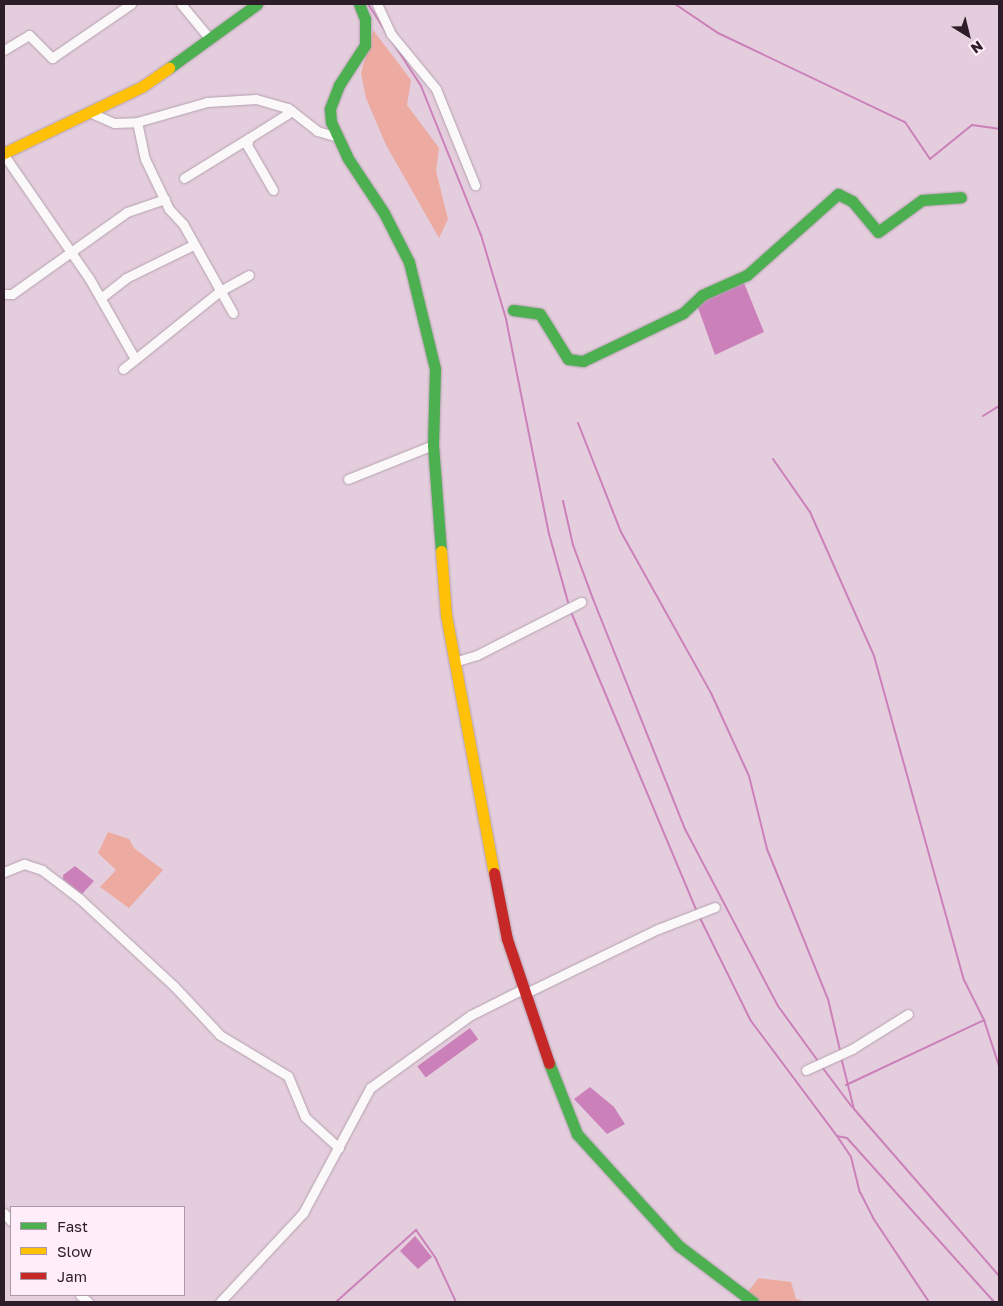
<!DOCTYPE html>
<html>
<head>
<meta charset="utf-8">
<style>
  body { margin:0 }
  #map { position:relative; width:1003px; height:1306px; overflow:hidden; background:#e4cddd; font-family:"Golos Text",sans-serif }
  div>[style] { position:absolute }
  .green>* { inset:0; background:#ecaaa1 }
  .water>* { inset:0; background:#cc80ba; transform-origin:0 0 }
  .stream>* { height:2px; margin:-1px; padding:0 1px; transform-origin:1px; border-radius:1px; background:#cc80ba }
  .roads { filter:drop-shadow(0 0 1px #b3a1ae) drop-shadow(0 0 1px #b3a1ae) }
  .street>* { height:9px; margin:-4.5px; padding:0 4.5px; transform-origin:4.5px; border-radius:4.5px; background:#fbf8fa }
  .fast>* { height:11px; margin:-5.5px; padding:0 5.5px; transform-origin:5.5px; border-radius:5.5px; background:#4caf50 }
  .slow>* { height:11px; margin:-5.5px; padding:0 5.5px; transform-origin:5.5px; border-radius:5.5px; background:#ffc107 }
  .jam>* { height:11px; margin:-5.5px; padding:0 5.5px; transform-origin:5.5px; border-radius:5.5px; background:#c62828 }
  span { translate:-50% -50%; white-space:nowrap; text-align:center; line-height:1.15; -webkit-text-stroke:4px #ffedf9; paint-order:stroke }
  .frame { position:absolute; inset:0; border:5px solid #2c1d28; pointer-events:none }
  .legend { position:absolute; left:10px; top:1206px; width:175px; height:90px; box-sizing:border-box; background:#ffedf9; border:1px solid #ab9aa5; margin:0; padding:6px 9px; list-style:none; font-size:15px; color:#2c1d28 }
  .legend li { display:flex; align-items:center; gap:10px; height:25px }
  .legend b { width:25px; border:1px solid #ab9aa5 }
  .north { position:absolute; left:943px; top:10px; width:50px; height:50px; -webkit-text-stroke:4px #ffedf9; paint-order:stroke; rotate:144deg; font-size:14px; font-weight:700; line-height:20px; text-align:center; color:#2c1d28 }
  .north::after { content:''; display:block; margin:auto; width:18px; height:22px; background:#2c1d28; clip-path:polygon(50% 0,100% 100%,50% 72%,0 100%) }
</style>
</head>
<body>
<div id="map">
  <div class="green">
    <div style="clip-path:polygon(373px 30px,411px 80px,407px 105px,439px 148px,436px 171px,448px 219px,439px 238px,386px 145px,366px 98px,361px 73px)"></div>
    <div style="clip-path:polygon(108px 832px,129px 839px,134px 848px,163px 870px,129px 908px,100px 887px,116px 870px,98px 853px)"></div>
    <div style="clip-path:polygon(759px 1278px,791px 1282px,796px 1299px,808px 1302px,753px 1302px,744px 1296px)"></div>
  </div>
  <div class="water">
    <div style="clip-path:polygon(744px 283px,764px 332px,715px 355px,697px 305px,713px 294px)"></div>
    <div style="clip-path:polygon(75px 866px,94px 881px,82px 894px,63px 879px,63px 875px)"></div>
    <div style="left:470px;top:1028px;width:14px;height:65px;rotate:54deg"></div>
    <div style="clip-path:polygon(590px 1087px,614px 1107px,625px 1124px,607px 1134px,574px 1099px)"></div>
    <div style="clip-path:polygon(415px 1236px,432px 1257px,418px 1269px,400px 1251px)"></div>
  </div>
  <div class="stream">
    <div style="left:368px;top:4px;width:98px;rotate:57.1deg"></div>
    <div style="left:421px;top:86px;width:161px;rotate:68.1deg"></div>
    <div style="left:481px;top:235px;width:88px;rotate:73.4deg"></div>
    <div style="left:506px;top:319px;width:219px;rotate:78.7deg"></div>
    <div style="left:549px;top:534px;width:71px;rotate:74.4deg"></div>
    <div style="left:675px;top:4px;width:52px;rotate:34deg"></div>
    <div style="left:718px;top:33px;width:207px;rotate:25.5deg"></div>
    <div style="left:905px;top:122px;width:45px;rotate:56deg"></div>
    <div style="left:930px;top:159px;width:54px;rotate:-39deg"></div>
    <div style="left:972px;top:125px;width:27px;rotate:8deg"></div>
    <div style="left:983px;top:416px;width:19px;rotate:-32deg"></div>
    <div style="left:578px;top:423px;width:117px;rotate:68.5deg"></div>
    <div style="left:621px;top:532px;width:184px;rotate:60.8deg"></div>
    <div style="left:711px;top:693px;width:91px;rotate:65.4deg"></div>
    <div style="left:749px;top:776px;width:75px;rotate:76.1deg"></div>
    <div style="left:767px;top:849px;width:162px;rotate:67.9deg"></div>
    <div style="left:828px;top:999px;width:52px;rotate:76.8deg"></div>
    <div style="left:773px;top:459px;width:65px;rotate:55.1deg"></div>
    <div style="left:810px;top:512px;width:158px;rotate:66deg"></div>
    <div style="left:874px;top:656px;width:336px;rotate:74.5deg"></div>
    <div style="left:964px;top:980px;width:45px;rotate:63.4deg"></div>
    <div style="left:984px;top:1020px;width:48px;rotate:71.9deg"></div>
    <div style="left:563px;top:501px;width:45px;rotate:77.2deg"></div>
    <div style="left:573px;top:545px;width:58px;rotate:69.7deg"></div>
    <div style="left:593px;top:599px;width:248px;rotate:68.2deg"></div>
    <div style="left:685px;top:829px;width:200px;rotate:62.3deg"></div>
    <div style="left:778px;top:1006px;width:68px;rotate:54deg"></div>
    <div style="left:571px;top:612px;width:325px;rotate:67.2deg"></div>
    <div style="left:699px;top:916px;width:117px;rotate:63.7deg"></div>
    <div style="left:751px;top:1021px;width:144px;rotate:53.2deg"></div>
    <div style="left:837px;top:1136px;width:25px;rotate:56deg"></div>
    <div style="left:851px;top:1157px;width:36px;rotate:76deg"></div>
    <div style="left:860px;top:1192px;width:29px;rotate:63deg"></div>
    <div style="left:873px;top:1218px;width:101px;rotate:56.3deg"></div>
    <div style="left:841px;top:1057px;width:54px;rotate:76deg"></div>
    <div style="left:854px;top:1109px;width:221px;rotate:49deg"></div>
    <div style="left:822px;top:1067px;width:50px;rotate:53.1deg"></div>
    <div style="left:846px;top:1085px;width:153px;rotate:-25.2deg"></div>
    <div style="left:837px;top:1136px;width:10px;rotate:11deg"></div>
    <div style="left:847px;top:1138px;width:220px;rotate:48.1deg"></div>
    <div style="left:336px;top:1302px;width:108px;rotate:-42deg"></div>
    <div style="left:416px;top:1230px;width:33px;rotate:55deg"></div>
    <div style="left:435px;top:1257px;width:50px;rotate:65deg"></div>
  </div>
  <div class="roads">
    <div class="street">
      <div style="left:181px;top:4px;width:45px;rotate:50.4deg"></div>
      <div style="left:377px;top:4px;width:33px;rotate:65deg"></div>
      <div style="left:391px;top:34px;width:71px;rotate:50.7deg"></div>
      <div style="left:436px;top:89px;width:104px;rotate:67.9deg"></div>
      <div style="left:4px;top:50px;width:29px;rotate:-31deg"></div>
      <div style="left:29px;top:35px;width:33px;rotate:45deg"></div>
      <div style="left:52px;top:58px;width:96px;rotate:-34.4deg"></div>
      <div style="left:89px;top:112px;width:27px;rotate:24deg"></div>
      <div style="left:114px;top:123px;width:23px;rotate:-2deg"></div>
      <div style="left:137px;top:122px;width:73px;rotate:-15.9deg"></div>
      <div style="left:207px;top:102px;width:49px;rotate:-3.5deg"></div>
      <div style="left:256px;top:99px;width:33px;rotate:16deg"></div>
      <div style="left:288px;top:108px;width:37px;rotate:38deg"></div>
      <div style="left:317px;top:131px;width:19px;rotate:16deg"></div>
      <div style="left:137px;top:122px;width:38px;rotate:78deg"></div>
      <div style="left:145px;top:159px;width:55px;rotate:64.4deg"></div>
      <div style="left:169px;top:209px;width:21px;rotate:47deg"></div>
      <div style="left:183px;top:224px;width:102px;rotate:60.7deg"></div>
      <div style="left:4px;top:155px;width:150px;rotate:55.4deg"></div>
      <div style="left:89px;top:278px;width:93px;rotate:60.4deg"></div>
      <div style="left:184px;top:178px;width:76px;rotate:-31.6deg"></div>
      <div style="left:273px;top:190px;width:52px;rotate:-120deg"></div>
      <div style="left:247px;top:145px;width:7px;rotate:-74deg"></div>
      <div style="left:249px;top:138px;width:51px;rotate:-32.1deg"></div>
      <div style="left:4px;top:294px;width:8px"></div>
      <div style="left:12px;top:294px;width:141px;rotate:-35.5deg"></div>
      <div style="left:127px;top:212px;width:40px;rotate:-18.9deg"></div>
      <div style="left:102px;top:297px;width:31px;rotate:-38deg"></div>
      <div style="left:126px;top:278px;width:75px;rotate:-26.2deg"></div>
      <div style="left:123px;top:369px;width:124px;rotate:-38.8deg"></div>
      <div style="left:220px;top:291px;width:33px;rotate:-29deg"></div>
      <div style="left:348px;top:479px;width:92px;rotate:-21.8deg"></div>
      <div style="left:454px;top:662px;width:24px;rotate:-17deg"></div>
      <div style="left:477px;top:655px;width:117px;rotate:-27deg"></div>
      <div style="left:4px;top:872px;width:22px;rotate:-22deg"></div>
      <div style="left:24px;top:864px;width:19px;rotate:18deg"></div>
      <div style="left:42px;top:870px;width:48px;rotate:37.3deg"></div>
      <div style="left:80px;top:899px;width:128px;rotate:42.8deg"></div>
      <div style="left:174px;top:986px;width:67px;rotate:46.8deg"></div>
      <div style="left:220px;top:1035px;width:79px;rotate:31.1deg"></div>
      <div style="left:288px;top:1076px;width:44px;rotate:67.5deg"></div>
      <div style="left:305px;top:1117px;width:46px;rotate:42.4deg"></div>
      <div style="left:526px;top:993px;width:147px;rotate:-25.9deg"></div>
      <div style="left:658px;top:929px;width:61px;rotate:-21.1deg"></div>
      <div style="left:806px;top:1070px;width:51px;rotate:-24.5deg"></div>
      <div style="left:852px;top:1049px;width:66px;rotate:-32deg"></div>
      <div style="left:4px;top:1213px;width:11px;rotate:49deg"></div>
      <div style="left:80px;top:1295px;width:11px;rotate:41deg"></div>
      <div style="left:220px;top:1302px;width:122px;rotate:-47deg"></div>
      <div style="left:303px;top:1213px;width:142px;rotate:-61.8deg"></div>
      <div style="left:370px;top:1088px;width:125px;rotate:-35.9deg"></div>
      <div style="left:471px;top:1015px;width:60px;rotate:-26.6deg"></div>
    </div>
    <div class="fast">
      <div style="left:359px;top:4px;width:16px;rotate:68deg"></div>
      <div style="left:365px;top:19px;width:26px;rotate:90deg"></div>
      <div style="left:365px;top:45px;width:48px;rotate:123deg"></div>
      <div style="left:339px;top:85px;width:26px;rotate:111deg"></div>
      <div style="left:330px;top:109px;width:13px;rotate:86deg"></div>
      <div style="left:331px;top:122px;width:38px;rotate:65deg"></div>
      <div style="left:347px;top:157px;width:67px;rotate:56.5deg"></div>
      <div style="left:384px;top:213px;width:55px;rotate:63deg"></div>
      <div style="left:409px;top:262px;width:110px;rotate:76.3deg"></div>
      <div style="left:435px;top:369px;width:76px;rotate:91.5deg"></div>
      <div style="left:433px;top:445px;width:106px;rotate:85.7deg"></div>
      <div style="left:169px;top:68px;width:109px;rotate:-36deg"></div>
      <div style="left:513px;top:310px;width:27px;rotate:8deg"></div>
      <div style="left:540px;top:314px;width:53px;rotate:58.1deg"></div>
      <div style="left:568px;top:359px;width:15px;rotate:8deg"></div>
      <div style="left:583px;top:361px;width:111px;rotate:-25.6deg"></div>
      <div style="left:683px;top:313px;width:26px;rotate:-43deg"></div>
      <div style="left:702px;top:295px;width:49px;rotate:-24deg"></div>
      <div style="left:747px;top:275px;width:122px;rotate:-41.7deg"></div>
      <div style="left:838px;top:194px;width:16px;rotate:27deg"></div>
      <div style="left:852px;top:201px;width:40px;rotate:50deg"></div>
      <div style="left:878px;top:232px;width:54px;rotate:-36deg"></div>
      <div style="left:922px;top:200px;width:39px;rotate:-4deg"></div>
      <div style="left:549px;top:1063px;width:76px;rotate:68.5deg"></div>
      <div style="left:577px;top:1134px;width:151px;rotate:47.7deg"></div>
      <div style="left:679px;top:1246px;width:93px;rotate:37.1deg"></div>
    </div>
    <div class="slow">
      <div style="left:4px;top:153px;width:154px;rotate:-25.7deg"></div>
      <div style="left:143px;top:86px;width:32px;rotate:-35deg"></div>
      <div style="left:441px;top:551px;width:64px;rotate:85.5deg"></div>
      <div style="left:446px;top:615px;width:262px;rotate:79.5deg"></div>
    </div>
    <div class="jam">
      <div style="left:494px;top:873px;width:67px;rotate:78.9deg"></div>
      <div style="left:507px;top:939px;width:131px;rotate:71.3deg"></div>
    </div>
  </div>
  <div class="frame"></div>
  <ul class="legend">
  <li><b style="height:6px;background:#4caf50"></b>Fast</li>
  <li><b style="height:6px;background:#ffc107"></b>Slow</li>
  <li><b style="height:6px;background:#c62828"></b>Jam</li>
  </ul>
  <div class="north">N</div>
</div>
</body>
</html>
